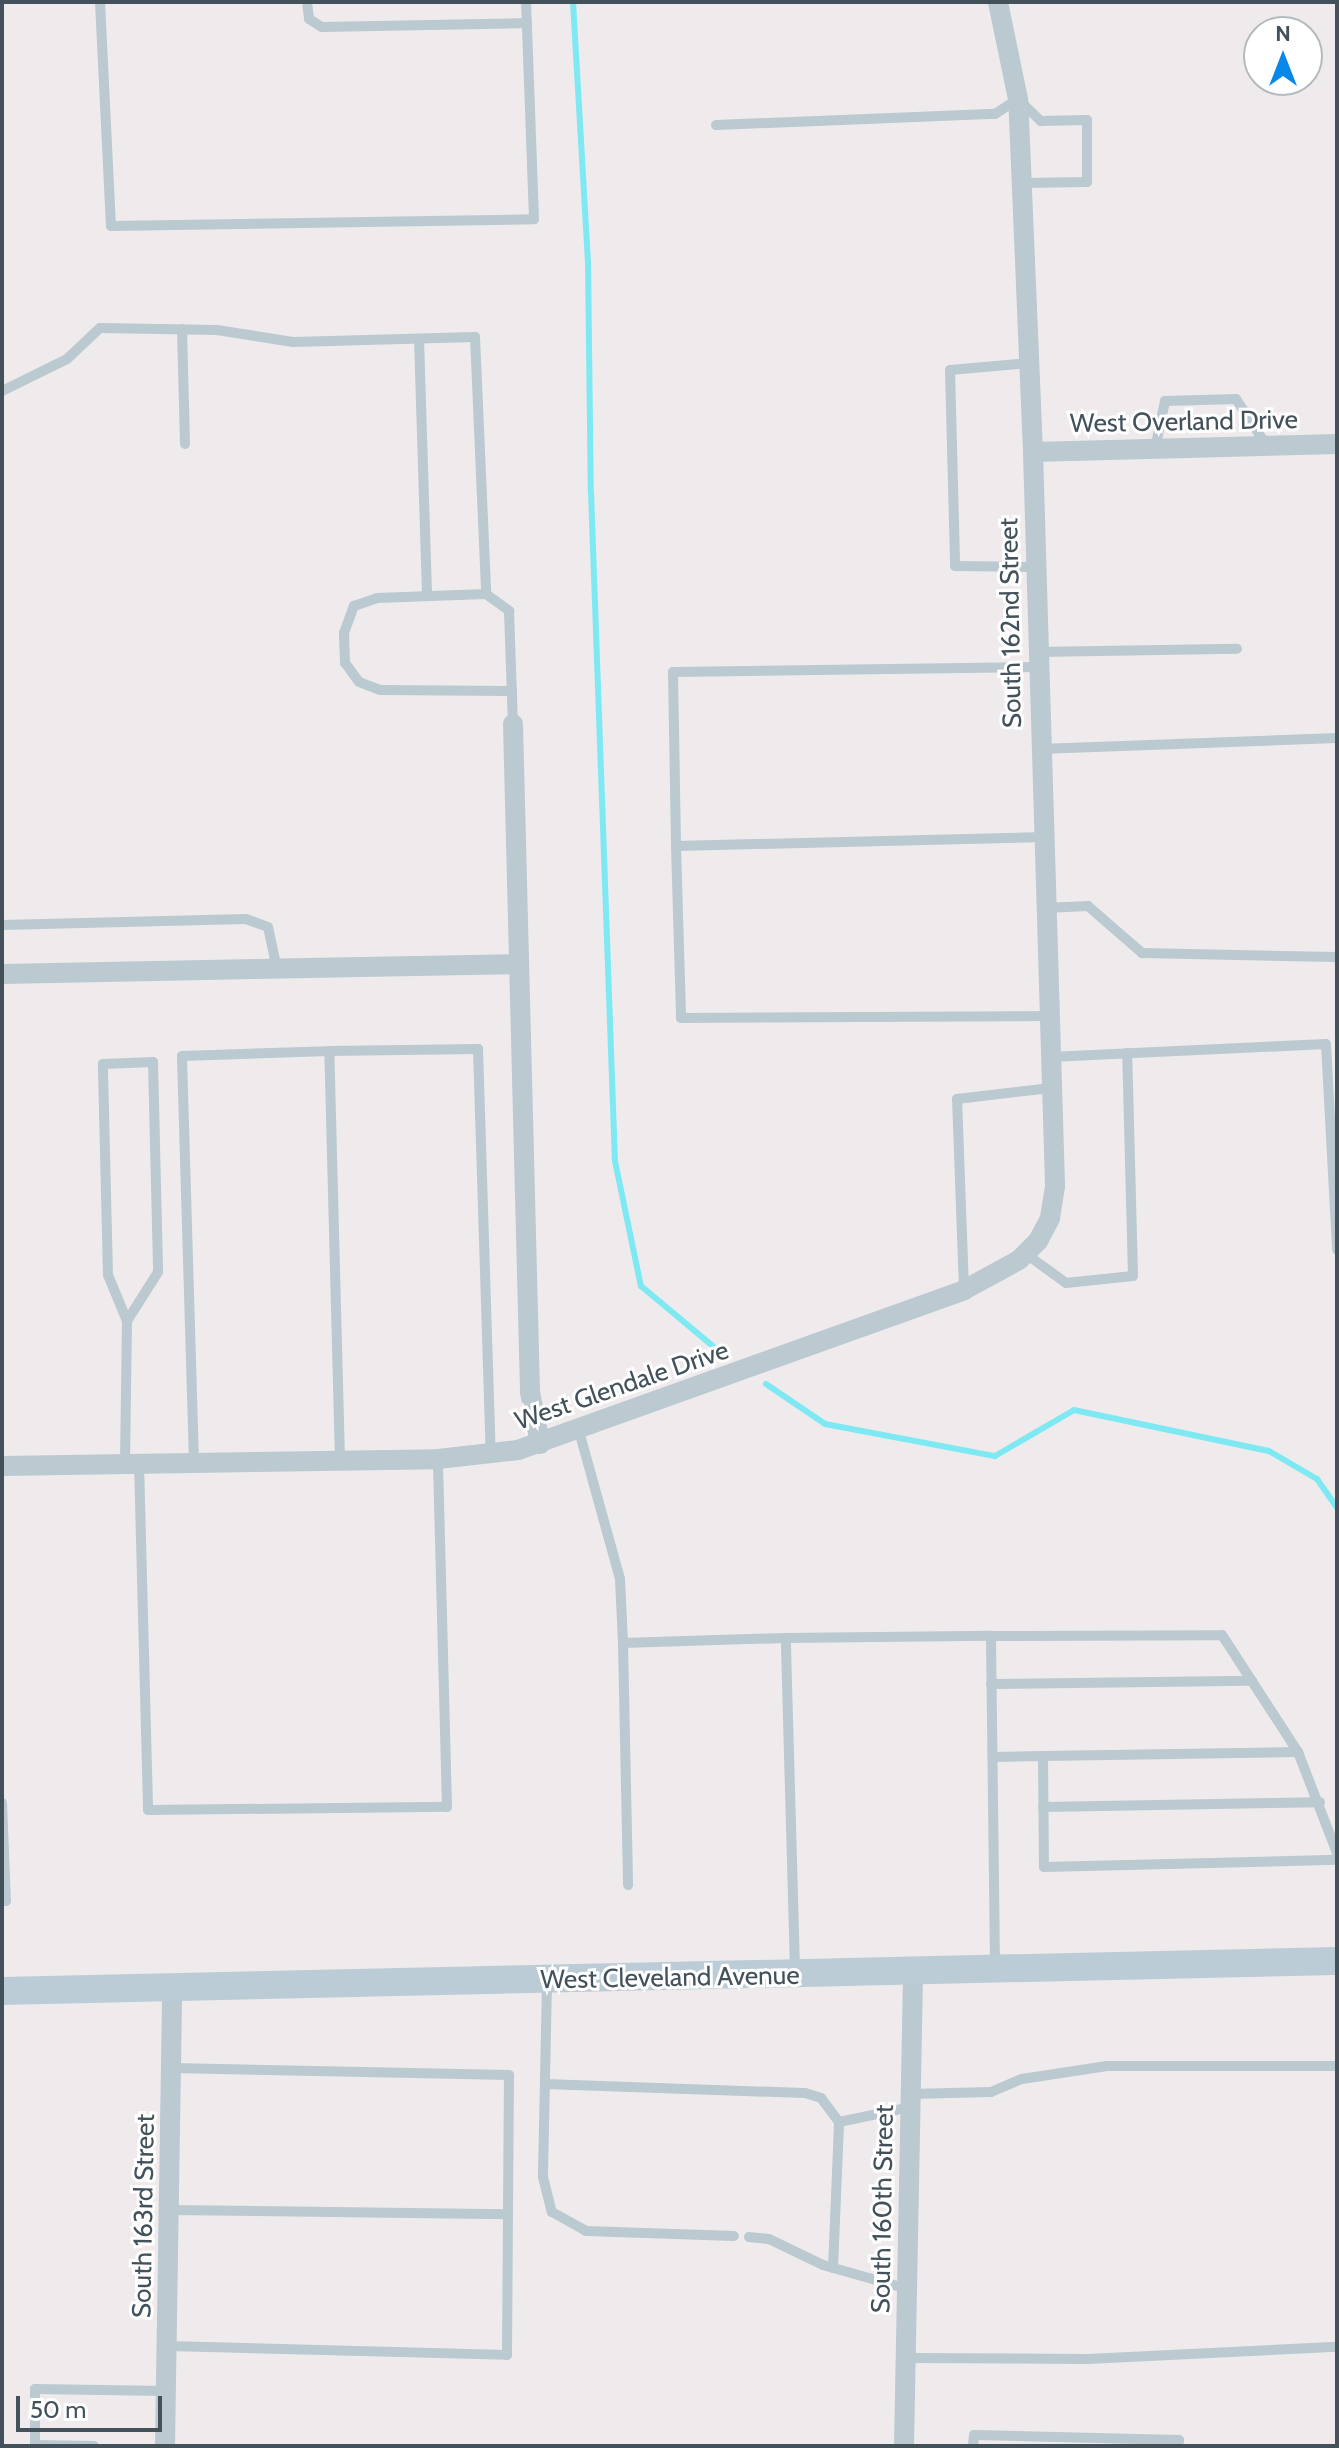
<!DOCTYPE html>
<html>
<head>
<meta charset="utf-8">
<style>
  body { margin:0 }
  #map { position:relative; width:1339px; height:2448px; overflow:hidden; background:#efebec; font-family:Cabin,sans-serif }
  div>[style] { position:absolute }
  .stream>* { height:6px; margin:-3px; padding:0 3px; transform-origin:3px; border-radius:3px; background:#7ee9f2 }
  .lane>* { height:10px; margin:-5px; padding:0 5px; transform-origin:5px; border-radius:5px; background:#bbc9d0 }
  .street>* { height:20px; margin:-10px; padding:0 10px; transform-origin:10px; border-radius:10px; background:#bbc9d0 }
  .secondary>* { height:28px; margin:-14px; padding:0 14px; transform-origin:14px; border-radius:14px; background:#bcccd7 }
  span { translate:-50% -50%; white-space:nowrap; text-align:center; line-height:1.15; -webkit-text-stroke:6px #fff; paint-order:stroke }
  .street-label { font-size:26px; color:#43525a }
  .frame { position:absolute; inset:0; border:4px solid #43525a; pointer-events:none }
  .north { position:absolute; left:1243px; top:16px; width:80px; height:80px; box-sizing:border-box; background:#fff; border:2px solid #b4babd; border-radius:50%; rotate:0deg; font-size:22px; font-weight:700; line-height:32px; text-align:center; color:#43525a }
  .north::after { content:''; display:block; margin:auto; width:28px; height:36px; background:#0a88ea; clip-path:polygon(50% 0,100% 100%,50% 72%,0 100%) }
  .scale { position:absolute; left:16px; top:2396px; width:146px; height:36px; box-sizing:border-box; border:4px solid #43525a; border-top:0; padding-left:10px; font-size:24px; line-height:28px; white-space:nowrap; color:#43525a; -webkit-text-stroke:6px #fff; paint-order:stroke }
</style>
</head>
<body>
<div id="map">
  <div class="stream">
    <div style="left:573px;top:2px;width:259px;rotate:86.7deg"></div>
    <div style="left:588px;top:261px;width:231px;rotate:89.3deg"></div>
    <div style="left:591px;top:492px;width:669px;rotate:87.95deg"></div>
    <div style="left:615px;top:1161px;width:128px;rotate:78.3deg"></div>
    <div style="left:641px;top:1286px;width:112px;rotate:39.9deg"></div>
    <div style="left:766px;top:1384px;width:71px;rotate:34.1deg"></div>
    <div style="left:825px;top:1424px;width:173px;rotate:10.7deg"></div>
    <div style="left:995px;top:1456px;width:91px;rotate:-30.2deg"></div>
    <div style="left:1074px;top:1410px;width:199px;rotate:11.9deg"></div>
    <div style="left:1269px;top:1451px;width:56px;rotate:30.3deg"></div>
    <div style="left:1317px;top:1479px;width:35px;rotate:55deg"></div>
  </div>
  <div class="lane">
    <div style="left:100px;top:2px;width:224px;rotate:87.2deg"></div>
    <div style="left:111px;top:226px;width:423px;rotate:-0.9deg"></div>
    <div style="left:534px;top:219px;width:217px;rotate:-92.1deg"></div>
    <div style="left:307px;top:2px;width:17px;rotate:83deg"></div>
    <div style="left:309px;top:19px;width:15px;rotate:32deg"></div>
    <div style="left:322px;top:27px;width:205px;rotate:-1.1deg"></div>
    <div style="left:716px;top:125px;width:279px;rotate:-2.3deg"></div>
    <div style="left:995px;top:114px;width:27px;rotate:-33deg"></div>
    <div style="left:1018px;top:99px;width:32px;rotate:44deg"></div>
    <div style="left:1041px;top:121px;width:46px;rotate:-1.2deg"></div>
    <div style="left:1087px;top:120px;width:62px;rotate:90deg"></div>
    <div style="left:1087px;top:182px;width:64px;rotate:179.1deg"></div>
    <div style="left:182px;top:329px;width:115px;rotate:88.5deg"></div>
    <div style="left:419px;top:339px;width:257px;rotate:88.2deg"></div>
    <div style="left:1029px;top:363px;width:79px;rotate:174.9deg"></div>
    <div style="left:950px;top:370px;width:196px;rotate:88.5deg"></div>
    <div style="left:955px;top:566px;width:80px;rotate:0.7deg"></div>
    <div style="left:2px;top:391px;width:72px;rotate:-26.2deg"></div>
    <div style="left:67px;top:359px;width:45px;rotate:-43.2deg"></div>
    <div style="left:100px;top:328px;width:117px;rotate:1deg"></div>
    <div style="left:217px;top:330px;width:77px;rotate:9deg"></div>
    <div style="left:293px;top:342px;width:182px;rotate:-1.6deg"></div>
    <div style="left:475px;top:337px;width:257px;rotate:87.5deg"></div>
    <div style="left:1155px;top:449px;width:49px;rotate:-78.2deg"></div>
    <div style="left:1165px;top:401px;width:71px;rotate:-1.6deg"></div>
    <div style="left:1236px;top:399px;width:56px;rotate:56.6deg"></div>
    <div style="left:1037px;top:652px;width:200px;rotate:-0.9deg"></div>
    <div style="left:1037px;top:667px;width:364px;rotate:179.2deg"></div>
    <div style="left:673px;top:672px;width:174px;rotate:89deg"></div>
    <div style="left:676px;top:846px;width:367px;rotate:-1.4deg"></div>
    <div style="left:512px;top:691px;width:132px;rotate:-179.6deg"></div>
    <div style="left:380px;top:690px;width:22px;rotate:-159deg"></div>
    <div style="left:359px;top:682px;width:24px;rotate:-126deg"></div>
    <div style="left:345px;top:663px;width:30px;rotate:-92deg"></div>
    <div style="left:344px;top:633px;width:29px;rotate:-70deg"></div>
    <div style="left:354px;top:606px;width:24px;rotate:-19deg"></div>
    <div style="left:377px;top:598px;width:109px;rotate:-2.1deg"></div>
    <div style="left:486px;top:594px;width:29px;rotate:36deg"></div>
    <div style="left:509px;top:611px;width:113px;rotate:88deg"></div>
    <div style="left:1040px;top:749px;width:297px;rotate:-2.1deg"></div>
    <div style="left:676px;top:846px;width:172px;rotate:88.3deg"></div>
    <div style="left:681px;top:1018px;width:368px;rotate:-0.3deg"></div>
    <div style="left:1045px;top:908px;width:43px;rotate:-2.7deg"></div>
    <div style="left:1088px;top:906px;width:72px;rotate:41deg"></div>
    <div style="left:1142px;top:953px;width:195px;rotate:1.2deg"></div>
    <div style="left:2px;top:925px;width:244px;rotate:-1.4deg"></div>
    <div style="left:246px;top:919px;width:23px;rotate:20deg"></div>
    <div style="left:268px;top:927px;width:43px;rotate:77.9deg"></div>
    <div style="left:1050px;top:1057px;width:276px;rotate:-2.7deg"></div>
    <div style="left:1326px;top:1044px;width:206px;rotate:86.9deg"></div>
    <div style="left:1026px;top:1254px;width:49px;rotate:35.9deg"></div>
    <div style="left:1066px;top:1283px;width:67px;rotate:-6deg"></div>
    <div style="left:1133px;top:1276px;width:223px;rotate:-91.5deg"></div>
    <div style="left:964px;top:1289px;width:190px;rotate:-92.1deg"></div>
    <div style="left:957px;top:1099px;width:95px;rotate:-6.7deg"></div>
    <div style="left:579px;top:1431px;width:154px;rotate:74.5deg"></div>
    <div style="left:620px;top:1579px;width:64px;rotate:87.3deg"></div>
    <div style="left:623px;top:1643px;width:163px;rotate:-1.8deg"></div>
    <div style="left:340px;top:1460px;width:409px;rotate:-91.5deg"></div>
    <div style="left:329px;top:1051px;width:149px;rotate:-0.8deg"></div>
    <div style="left:478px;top:1049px;width:404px;rotate:88.2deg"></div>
    <div style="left:194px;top:1462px;width:406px;rotate:-91.7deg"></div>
    <div style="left:182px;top:1056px;width:147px;rotate:-1.9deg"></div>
    <div style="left:125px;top:1463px;width:142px;rotate:-89.2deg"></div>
    <div style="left:127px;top:1321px;width:50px;rotate:-112.4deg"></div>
    <div style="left:108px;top:1275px;width:211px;rotate:-91.4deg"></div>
    <div style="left:103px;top:1064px;width:50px;rotate:-2.3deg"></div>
    <div style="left:153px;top:1062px;width:210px;rotate:88.6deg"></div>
    <div style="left:158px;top:1272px;width:58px;rotate:122.3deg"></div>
    <div style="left:139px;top:1463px;width:347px;rotate:88.5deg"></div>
    <div style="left:148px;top:1810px;width:299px;rotate:-0.6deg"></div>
    <div style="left:447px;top:1807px;width:348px;rotate:-91.5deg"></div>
    <div style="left:623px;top:1643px;width:242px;rotate:88.8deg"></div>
    <div style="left:991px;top:1684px;width:261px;rotate:-0.7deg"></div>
    <div style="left:1043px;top:1756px;width:255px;rotate:-0.9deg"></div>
    <div style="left:993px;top:1757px;width:50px;rotate:-1.1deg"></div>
    <div style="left:1043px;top:1756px;width:111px;rotate:89.5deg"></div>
    <div style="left:1044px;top:1867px;width:293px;rotate:-1.4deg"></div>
    <div style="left:2px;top:1803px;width:98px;rotate:87.7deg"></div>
    <div style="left:6px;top:1901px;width:4px;rotate:180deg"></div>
    <div style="left:1043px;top:1807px;width:277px;rotate:-1deg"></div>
    <div style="left:995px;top:1965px;width:329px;rotate:-90.7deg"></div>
    <div style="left:991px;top:1636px;width:231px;rotate:-0.2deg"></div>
    <div style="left:1222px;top:1635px;width:140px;rotate:57deg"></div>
    <div style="left:1298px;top:1752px;width:108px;rotate:68.9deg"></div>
    <div style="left:795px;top:1969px;width:331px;rotate:-91.6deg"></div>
    <div style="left:786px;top:1638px;width:205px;rotate:-0.6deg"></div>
    <div style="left:547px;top:1983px;width:194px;rotate:91.2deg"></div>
    <div style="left:543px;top:2177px;width:36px;rotate:76deg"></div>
    <div style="left:552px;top:2212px;width:39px;rotate:29deg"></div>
    <div style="left:586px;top:2231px;width:148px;rotate:1.9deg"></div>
    <div style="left:545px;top:2084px;width:260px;rotate:2deg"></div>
    <div style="left:805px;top:2093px;width:17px;rotate:17deg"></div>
    <div style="left:821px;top:2098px;width:30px;rotate:53deg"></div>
    <div style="left:911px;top:2094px;width:80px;rotate:-1.4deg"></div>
    <div style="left:991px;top:2092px;width:34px;rotate:-23deg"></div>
    <div style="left:1022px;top:2079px;width:86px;rotate:-8.7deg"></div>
    <div style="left:1107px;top:2066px;width:230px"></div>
    <div style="left:170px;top:2210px;width:338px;rotate:0.7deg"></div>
    <div style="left:749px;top:2237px;width:20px;rotate:6deg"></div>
    <div style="left:769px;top:2239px;width:60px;rotate:25.7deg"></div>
    <div style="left:823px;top:2265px;width:88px;rotate:15.8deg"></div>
    <div style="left:833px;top:2268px;width:146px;rotate:-87.6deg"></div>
    <div style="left:839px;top:2122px;width:74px;rotate:-11.8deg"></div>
    <div style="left:168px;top:2346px;width:339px;rotate:1.5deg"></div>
    <div style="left:507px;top:2355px;width:280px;rotate:-89.6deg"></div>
    <div style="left:509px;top:2075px;width:336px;rotate:-178.8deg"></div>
    <div style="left:906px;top:2358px;width:182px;rotate:0.3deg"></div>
    <div style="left:1088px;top:2359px;width:249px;rotate:-2.8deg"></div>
    <div style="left:94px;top:2446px;width:59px;rotate:-179deg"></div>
    <div style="left:35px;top:2445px;width:56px;rotate:-90deg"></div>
    <div style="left:35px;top:2389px;width:132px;rotate:0.9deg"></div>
    <div style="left:973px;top:2446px;width:11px;rotate:-85deg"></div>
    <div style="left:974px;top:2435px;width:205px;rotate:1.4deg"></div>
    <div style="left:1179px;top:2440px;width:6px;rotate:99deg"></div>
  </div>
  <div class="street">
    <div style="left:1033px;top:452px;width:304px;rotate:-1.5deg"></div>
    <div style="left:513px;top:724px;width:668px;rotate:88.54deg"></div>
    <div style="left:530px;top:1392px;width:53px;rotate:79.1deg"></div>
    <div style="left:2px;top:974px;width:517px;rotate:-1.11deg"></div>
    <div style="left:2px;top:1466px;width:436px;rotate:-0.9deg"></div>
    <div style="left:438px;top:1459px;width:81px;rotate:-6.4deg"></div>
    <div style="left:518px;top:1450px;width:474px;rotate:-19.7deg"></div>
    <div style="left:964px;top:1290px;width:63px;rotate:-28.6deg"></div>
    <div style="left:1019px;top:1260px;width:27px;rotate:-45deg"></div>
    <div style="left:1038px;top:1241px;width:26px;rotate:-62deg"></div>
    <div style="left:1050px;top:1218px;width:33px;rotate:-81deg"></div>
    <div style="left:1055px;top:1185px;width:733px;rotate:-91.72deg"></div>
    <div style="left:1033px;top:452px;width:353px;rotate:-92.4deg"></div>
    <div style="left:1018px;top:99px;width:99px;rotate:-101.7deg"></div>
    <div style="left:165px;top:2446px;width:458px;rotate:-89.1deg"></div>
    <div style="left:904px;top:2446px;width:473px;rotate:-88.9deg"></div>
  </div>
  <div class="secondary">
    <div style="left:2px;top:1991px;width:1335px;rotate:-1.29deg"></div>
  </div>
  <div class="street-label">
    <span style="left:1184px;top:422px;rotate:-1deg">West Overland Drive</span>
    <span style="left:1011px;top:623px;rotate:-91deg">South 162nd Street</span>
    <span style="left:622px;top:1386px;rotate:-19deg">West Glendale Drive</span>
    <span style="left:670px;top:1978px;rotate:-1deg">West Cleveland Avenue</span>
    <span style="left:883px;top:2209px;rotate:-89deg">South 160th Street</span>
    <span style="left:144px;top:2216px;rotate:-89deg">South 163rd Street</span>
  </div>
  <div class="frame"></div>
  <div class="north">N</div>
  <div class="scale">50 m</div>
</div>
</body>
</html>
